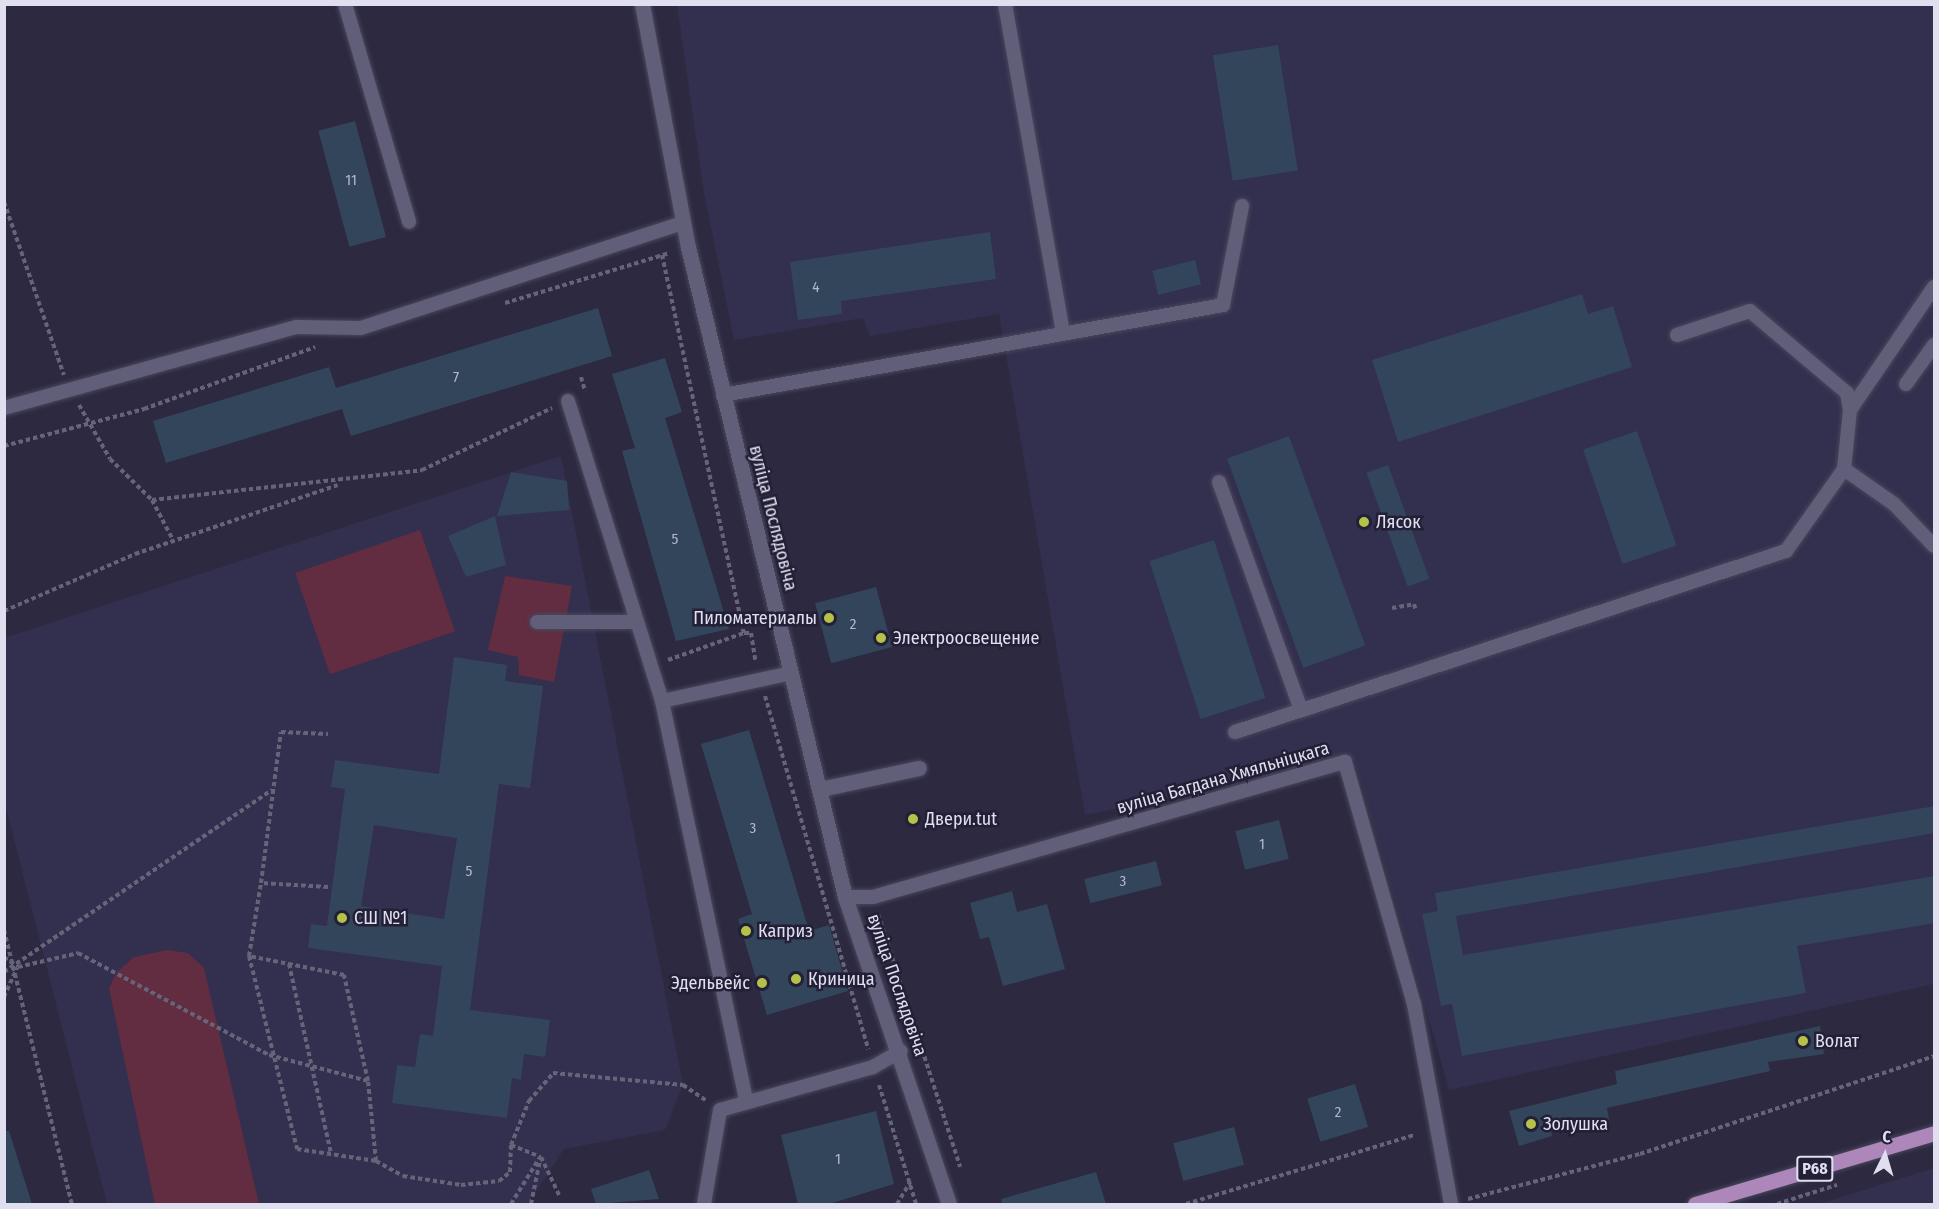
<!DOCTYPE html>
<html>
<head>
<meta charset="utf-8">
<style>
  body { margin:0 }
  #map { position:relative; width:1939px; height:1209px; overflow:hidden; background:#2c2941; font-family:"Fira Sans Condensed",sans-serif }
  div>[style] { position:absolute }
  .built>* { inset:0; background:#332f4e }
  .green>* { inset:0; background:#622d41; transform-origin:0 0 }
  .building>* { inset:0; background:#33455b; transform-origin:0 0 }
  .path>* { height:4px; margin-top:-2px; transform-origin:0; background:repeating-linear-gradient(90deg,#666479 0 4.5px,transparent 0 7.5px) }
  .roads { filter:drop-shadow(0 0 2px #49475b) drop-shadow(0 0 2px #49475b) }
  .lane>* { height:14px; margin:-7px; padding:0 7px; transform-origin:7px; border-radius:7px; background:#615e7a }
  .street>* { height:15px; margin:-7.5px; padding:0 7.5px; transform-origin:7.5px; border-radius:7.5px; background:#615e7a }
  .primary>* { height:15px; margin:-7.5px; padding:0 7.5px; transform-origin:7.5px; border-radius:7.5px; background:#ad86ba }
  .dots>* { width:16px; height:16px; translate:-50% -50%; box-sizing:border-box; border:3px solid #221f36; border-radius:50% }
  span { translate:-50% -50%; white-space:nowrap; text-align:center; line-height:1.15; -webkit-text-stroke:5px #221f36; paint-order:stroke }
  .number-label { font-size:15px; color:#b5b8ca }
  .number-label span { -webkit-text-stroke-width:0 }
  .shield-label span { padding:2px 4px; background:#221f36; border:2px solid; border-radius:4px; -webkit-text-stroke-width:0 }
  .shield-label { font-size:16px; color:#e0dfef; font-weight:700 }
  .street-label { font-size:18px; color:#e0dfef }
  .poi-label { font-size:18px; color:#e0dfef }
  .left { translate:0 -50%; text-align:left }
  .right { translate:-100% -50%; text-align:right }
  .frame { position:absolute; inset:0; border:6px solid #e0dfef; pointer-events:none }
  .north { position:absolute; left:1855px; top:1125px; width:60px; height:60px; -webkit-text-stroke:4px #221f36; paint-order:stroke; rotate:5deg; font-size:16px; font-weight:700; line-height:24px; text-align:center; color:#e0dfef }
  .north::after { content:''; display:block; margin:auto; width:21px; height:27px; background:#e0dfef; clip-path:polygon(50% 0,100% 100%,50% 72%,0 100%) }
</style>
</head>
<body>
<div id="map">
  <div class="built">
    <div style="clip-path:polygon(677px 5px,1934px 5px,1934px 984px,1449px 1090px,1355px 760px,1085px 815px,999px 314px,870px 336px,863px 318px,734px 340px,704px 193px)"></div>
    <div style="clip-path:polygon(561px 456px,683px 1085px,665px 1130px,564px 1149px,528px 1204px,107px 1204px,5px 804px,4px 638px)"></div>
    <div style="clip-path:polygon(1934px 1168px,1934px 1204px,1819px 1204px)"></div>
  </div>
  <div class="green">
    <div style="left:420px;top:530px;width:107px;height:132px;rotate:71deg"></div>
    <div style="clip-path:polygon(505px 576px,572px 586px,554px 682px,519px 675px,518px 657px,488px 650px)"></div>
    <div style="clip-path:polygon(167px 950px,188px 953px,204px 968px,259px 1204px,155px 1204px,109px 988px,116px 973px,134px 957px)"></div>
  </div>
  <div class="building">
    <div style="left:1278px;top:45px;width:127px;height:66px;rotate:81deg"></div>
    <div style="left:355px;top:121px;width:120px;height:38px;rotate:75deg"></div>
    <div style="clip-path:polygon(990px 232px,996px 279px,841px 301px,842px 314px,798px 320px,790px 262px)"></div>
    <div style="left:1195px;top:260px;width:25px;height:44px;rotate:76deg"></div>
    <div style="clip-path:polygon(1582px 294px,1588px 314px,1613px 306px,1632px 367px,1398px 442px,1372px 360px)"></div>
    <div style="clip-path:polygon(598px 308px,612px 356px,351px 436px,342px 409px,166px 463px,153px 421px,329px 367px,336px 388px)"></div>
    <div style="clip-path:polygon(665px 358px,682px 412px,665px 418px,729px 629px,676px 641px,622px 451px,635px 448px,612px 374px)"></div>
    <div style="left:1637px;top:431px;width:121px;height:57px;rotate:71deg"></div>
    <div style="left:1289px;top:436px;width:223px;height:66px;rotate:70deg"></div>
    <div style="left:1388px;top:465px;width:121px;height:23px;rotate:70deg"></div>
    <div style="clip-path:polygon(511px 472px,567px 481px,569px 510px,497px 516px)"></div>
    <div style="clip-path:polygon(495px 516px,506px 565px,466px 577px,448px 536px)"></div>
    <div style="left:1214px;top:540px;width:166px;height:68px;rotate:72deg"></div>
    <div style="left:876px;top:587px;width:62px;height:63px;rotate:75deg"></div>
    <div style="clip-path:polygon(evenodd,454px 657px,507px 665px,505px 681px,543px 686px,530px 788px,499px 784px,470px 1010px,550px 1020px,545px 1057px,524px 1054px,521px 1080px,512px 1078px,507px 1118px,392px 1103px,397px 1065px,415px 1067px,420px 1034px,433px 1036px,442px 966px,308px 948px,311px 924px,327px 926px,345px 789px,331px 787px,335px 760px,439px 774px,454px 657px,374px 825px,457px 838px,444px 919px,361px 906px,374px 825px)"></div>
    <div style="clip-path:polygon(749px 730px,809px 931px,829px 925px,848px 991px,767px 1015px,738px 919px,752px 914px,701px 744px)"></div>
    <div style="clip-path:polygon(1935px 806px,1935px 833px,1456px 916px,1463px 955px,1935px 876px,1935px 923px,1797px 946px,1806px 993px,1462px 1056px,1452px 1004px,1441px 1006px,1422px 914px,1438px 911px,1435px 893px)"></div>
    <div style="left:1279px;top:820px;width:40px;height:45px;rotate:76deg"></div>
    <div style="left:1156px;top:861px;width:25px;height:74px;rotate:76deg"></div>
    <div style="clip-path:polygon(1012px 891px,1017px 912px,1047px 904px,1065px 969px,1003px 986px,989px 937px,980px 939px,970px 903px)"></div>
    <div style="clip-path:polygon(1820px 1026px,1824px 1054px,1768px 1062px,1770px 1071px,1607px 1108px,1609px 1120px,1551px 1130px,1552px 1136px,1519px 1146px,1509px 1111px,1617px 1084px,1615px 1071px)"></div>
    <div style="left:1355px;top:1084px;width:45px;height:50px;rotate:73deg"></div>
    <div style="clip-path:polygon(876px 1111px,894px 1184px,829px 1204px,798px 1204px,781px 1135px)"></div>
    <div style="left:1234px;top:1127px;width:39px;height:63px;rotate:75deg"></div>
    <div style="clip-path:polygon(4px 1131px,9px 1131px,32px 1204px,4px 1204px)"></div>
    <div style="clip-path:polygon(649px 1170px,659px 1199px,596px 1204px,591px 1189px)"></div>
    <div style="clip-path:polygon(1096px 1172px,1106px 1204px,1002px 1204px,1001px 1199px)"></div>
  </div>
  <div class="path">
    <div style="left:4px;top:202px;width:183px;rotate:70.9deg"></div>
    <div style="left:662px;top:255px;width:387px;rotate:77.8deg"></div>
    <div style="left:744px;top:633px;width:7px"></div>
    <div style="left:751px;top:633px;width:30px;rotate:81deg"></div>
    <div style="left:505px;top:303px;width:172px;rotate:-16.9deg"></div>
    <div style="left:581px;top:377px;width:15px;rotate:74deg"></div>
    <div style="left:79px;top:405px;width:62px;rotate:60.1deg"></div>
    <div style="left:110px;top:459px;width:59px;rotate:44.3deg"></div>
    <div style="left:152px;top:500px;width:45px;rotate:62.3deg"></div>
    <div style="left:4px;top:446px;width:145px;rotate:-14.8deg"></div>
    <div style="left:144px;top:409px;width:182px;rotate:-19.9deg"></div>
    <div style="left:152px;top:500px;width:272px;rotate:-6.3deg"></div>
    <div style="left:422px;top:470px;width:144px;rotate:-25.5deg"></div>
    <div style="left:1392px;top:608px;width:22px;rotate:-10deg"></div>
    <div style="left:1414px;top:604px;width:7px;rotate:74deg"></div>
    <div style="left:4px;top:611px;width:143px;rotate:-23.5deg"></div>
    <div style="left:135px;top:554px;width:214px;rotate:-18.8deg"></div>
    <div style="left:668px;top:660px;width:81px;rotate:-19.6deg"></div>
    <div style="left:765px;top:696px;width:368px;rotate:73.7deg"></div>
    <div style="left:328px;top:887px;width:67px;rotate:-176.6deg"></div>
    <div style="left:261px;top:883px;width:152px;rotate:-82.5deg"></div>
    <div style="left:281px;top:732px;width:47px;rotate:2.4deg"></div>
    <div style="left:878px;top:914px;width:266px;rotate:72deg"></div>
    <div style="left:4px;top:930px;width:282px;rotate:76.1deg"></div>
    <div style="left:249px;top:956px;width:199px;rotate:76deg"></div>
    <div style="left:297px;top:1149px;width:80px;rotate:8.6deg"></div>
    <div style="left:376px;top:1161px;width:80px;rotate:-95.7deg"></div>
    <div style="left:368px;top:1081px;width:109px;rotate:-102.8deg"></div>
    <div style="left:344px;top:975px;width:97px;rotate:-168.7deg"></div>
    <div style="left:249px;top:956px;width:74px;rotate:-80.7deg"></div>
    <div style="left:4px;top:957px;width:17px;rotate:36deg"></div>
    <div style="left:18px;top:967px;width:62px;rotate:-13.1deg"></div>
    <div style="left:78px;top:953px;width:217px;rotate:28.1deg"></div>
    <div style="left:269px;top:1055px;width:102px;rotate:14.7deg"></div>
    <div style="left:289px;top:964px;width:195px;rotate:77.5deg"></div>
    <div style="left:4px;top:972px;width:324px;rotate:-34.2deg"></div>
    <div style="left:4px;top:997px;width:32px;rotate:-66deg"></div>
    <div style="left:879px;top:1085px;width:125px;rotate:72.7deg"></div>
    <div style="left:511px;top:1145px;width:32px;rotate:22deg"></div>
    <div style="left:541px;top:1157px;width:44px;rotate:64.6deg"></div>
    <div style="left:376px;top:1161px;width:31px;rotate:29deg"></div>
    <div style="left:403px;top:1176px;width:59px;rotate:8.8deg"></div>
    <div style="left:461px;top:1185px;width:38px;rotate:-6deg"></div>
    <div style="left:499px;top:1181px;width:14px;rotate:-39deg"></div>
    <div style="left:510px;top:1172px;width:27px;rotate:-88deg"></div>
    <div style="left:511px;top:1145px;width:48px;rotate:-67.8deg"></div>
    <div style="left:529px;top:1101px;width:37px;rotate:-49deg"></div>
    <div style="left:553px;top:1073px;width:131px;rotate:5.3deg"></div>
    <div style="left:683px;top:1085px;width:29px;rotate:34deg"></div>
    <div style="left:1468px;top:1199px;width:178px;rotate:-14.7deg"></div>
    <div style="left:1640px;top:1154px;width:310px;rotate:-18.4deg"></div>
    <div style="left:511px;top:1204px;width:55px;rotate:-58.3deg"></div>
    <div style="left:531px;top:1204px;width:45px;rotate:-78.4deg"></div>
    <div style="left:897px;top:1204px;width:26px;rotate:-59deg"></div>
    <div style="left:1186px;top:1204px;width:239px;rotate:-16.8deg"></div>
    <div style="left:1777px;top:1204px;width:63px;rotate:-17.6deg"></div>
  </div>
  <div class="roads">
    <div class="lane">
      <div style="left:345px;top:4px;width:227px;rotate:73.6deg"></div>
      <div style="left:1005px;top:4px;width:335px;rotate:80deg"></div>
      <div style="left:1934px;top:287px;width:149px;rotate:124.3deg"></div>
      <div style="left:1850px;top:410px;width:59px;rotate:95.8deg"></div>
      <div style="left:1844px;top:469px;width:61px;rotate:35deg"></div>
      <div style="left:1894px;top:504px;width:58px;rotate:46.4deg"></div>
      <div style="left:1677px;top:335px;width:77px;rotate:-18.2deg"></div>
      <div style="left:1750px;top:311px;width:127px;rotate:40.2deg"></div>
      <div style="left:1847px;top:393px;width:17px;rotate:80deg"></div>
      <div style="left:1906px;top:384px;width:48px;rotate:-54.3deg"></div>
      <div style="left:723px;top:395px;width:508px;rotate:-10.2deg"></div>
      <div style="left:1223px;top:305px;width:101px;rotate:-79.1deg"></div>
      <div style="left:568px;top:401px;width:314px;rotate:72.6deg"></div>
      <div style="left:662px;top:701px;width:132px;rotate:-12.2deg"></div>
      <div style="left:4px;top:408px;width:304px;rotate:-15.5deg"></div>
      <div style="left:297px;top:327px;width:64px;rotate:0.9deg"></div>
      <div style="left:361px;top:328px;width:338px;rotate:-18.1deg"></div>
      <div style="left:1219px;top:482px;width:242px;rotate:70.2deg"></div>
      <div style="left:537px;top:622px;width:100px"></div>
      <div style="left:662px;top:701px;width:409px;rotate:78.1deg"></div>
      <div style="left:1235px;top:732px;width:580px;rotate:-18.19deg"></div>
      <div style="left:1786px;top:551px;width:100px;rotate:-54.7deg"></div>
      <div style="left:845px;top:897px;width:28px"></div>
      <div style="left:873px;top:897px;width:491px;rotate:-16deg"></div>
      <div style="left:1345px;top:762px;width:252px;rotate:74.1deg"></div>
      <div style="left:1414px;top:1004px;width:203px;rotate:79.5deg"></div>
      <div style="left:704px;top:1204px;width:95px;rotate:-80.3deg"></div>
      <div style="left:720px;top:1110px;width:159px;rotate:-15.7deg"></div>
      <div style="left:873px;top:1067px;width:32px;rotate:-30deg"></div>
    </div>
    <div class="street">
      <div style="left:642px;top:4px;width:247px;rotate:79.3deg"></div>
      <div style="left:688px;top:247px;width:669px;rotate:76.42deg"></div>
      <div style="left:845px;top:897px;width:324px;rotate:71.3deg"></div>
      <div style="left:820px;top:789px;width:101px;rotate:-12deg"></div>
    </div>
    <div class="primary">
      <div style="left:1695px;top:1204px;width:249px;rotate:-16.5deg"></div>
    </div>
  </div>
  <div class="dots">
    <div style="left:1364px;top:522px;background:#b5c249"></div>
    <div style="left:829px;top:618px;background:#b5c249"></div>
    <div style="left:881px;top:638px;background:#b5c249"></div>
    <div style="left:913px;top:819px;background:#b5c249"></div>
    <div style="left:342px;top:918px;background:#b5c249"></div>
    <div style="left:746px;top:931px;background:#b5c249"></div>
    <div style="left:796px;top:979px;background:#b5c249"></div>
    <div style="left:762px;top:983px;background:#b5c249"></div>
    <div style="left:1803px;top:1041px;background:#b5c249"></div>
    <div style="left:1531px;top:1124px;background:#b5c249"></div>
  </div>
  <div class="number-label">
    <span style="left:351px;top:181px">11</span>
    <span style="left:816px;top:288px">4</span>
    <span style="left:456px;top:378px">7</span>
    <span style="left:675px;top:540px">5</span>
    <span style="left:853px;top:625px">2</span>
    <span style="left:753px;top:829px">3</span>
    <span style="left:1262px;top:845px">1</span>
    <span style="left:469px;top:872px">5</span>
    <span style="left:1123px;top:882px">3</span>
    <span style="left:1338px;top:1113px">2</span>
    <span style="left:838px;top:1160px">1</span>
  </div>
  <div class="shield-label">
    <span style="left:1815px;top:1169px">Р68</span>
  </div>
  <div class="street-label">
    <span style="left:773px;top:518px;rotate:76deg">вуліца Послядовіча</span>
    <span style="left:1223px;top:778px;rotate:-16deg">вуліца Багдана Хмяльніцкага</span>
    <span style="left:897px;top:985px;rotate:71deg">вуліца Послядовіча</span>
  </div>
  <div class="poi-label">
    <span class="left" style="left:1376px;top:522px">Лясок</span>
    <span class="right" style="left:817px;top:618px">Пиломатериалы</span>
    <span class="left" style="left:893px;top:638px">Электроосвещение</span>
    <span class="left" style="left:925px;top:819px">Двери.tut</span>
    <span class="left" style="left:354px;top:918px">СШ №1</span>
    <span class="left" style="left:758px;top:931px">Каприз</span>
    <span class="left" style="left:808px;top:979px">Криница</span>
    <span class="right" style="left:750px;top:983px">Эдельвейс</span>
    <span class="left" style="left:1815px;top:1041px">Волат</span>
    <span class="left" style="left:1543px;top:1124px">Золушка</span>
  </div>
  <div class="frame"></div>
  <div class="north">С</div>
</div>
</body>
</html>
